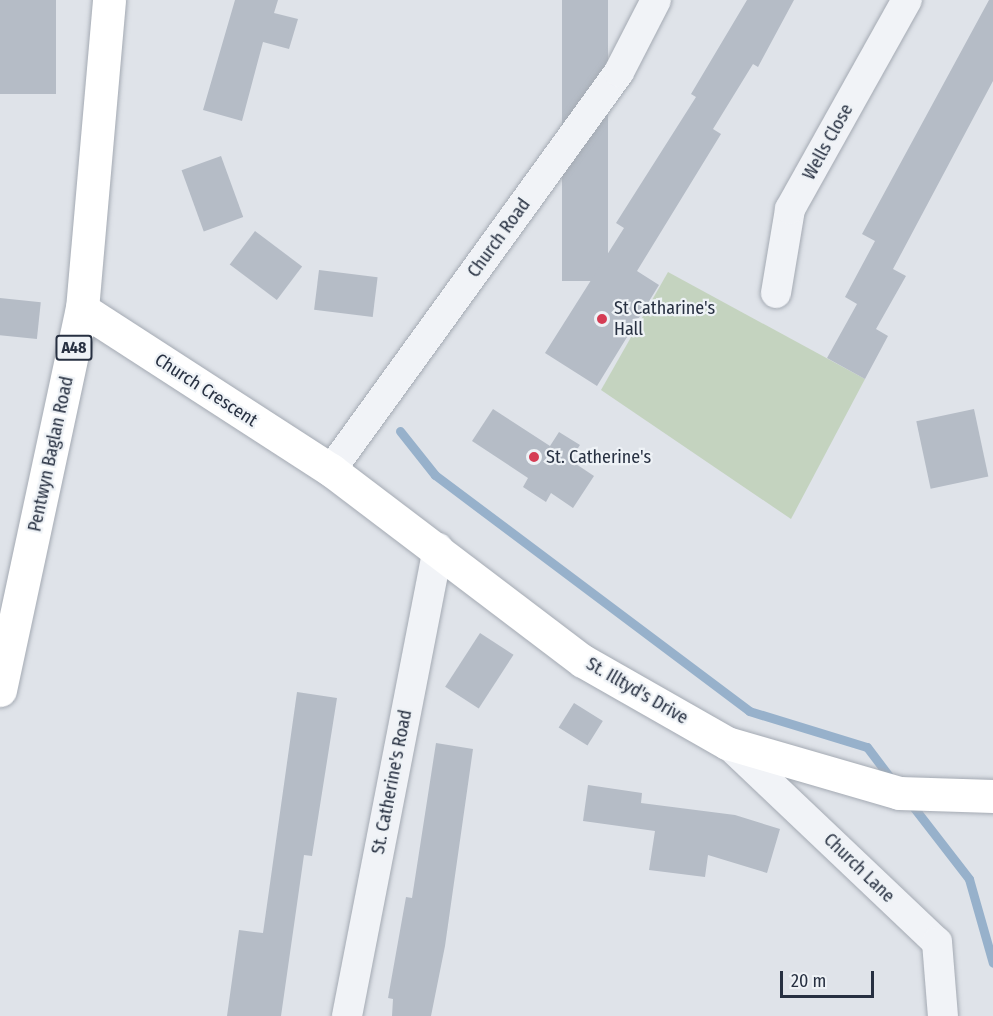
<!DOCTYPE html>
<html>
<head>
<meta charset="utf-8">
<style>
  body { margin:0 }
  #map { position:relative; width:993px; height:1016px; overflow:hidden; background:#dfe3e9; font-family:"Fira Sans Condensed",sans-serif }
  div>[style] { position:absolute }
  .green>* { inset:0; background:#c4d3bf }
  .stream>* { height:9px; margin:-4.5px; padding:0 4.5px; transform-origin:4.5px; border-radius:4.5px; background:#97b1cb }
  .building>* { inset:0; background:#b5bcc6; transform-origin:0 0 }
  .roads { filter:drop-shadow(0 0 2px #a4aab3) drop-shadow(0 0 2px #a4aab3) }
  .street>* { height:30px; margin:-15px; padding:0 15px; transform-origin:15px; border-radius:15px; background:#f1f3f7 }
  .secondary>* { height:33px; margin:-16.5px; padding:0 16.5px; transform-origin:16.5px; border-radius:16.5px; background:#fff }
  .primary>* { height:33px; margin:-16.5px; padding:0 16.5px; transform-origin:16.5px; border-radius:16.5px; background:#fff }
  .dots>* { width:16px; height:16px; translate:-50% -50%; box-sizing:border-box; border:3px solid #eef2f6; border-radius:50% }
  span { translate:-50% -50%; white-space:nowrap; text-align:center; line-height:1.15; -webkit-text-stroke:4.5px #eef2f6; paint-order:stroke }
  .shield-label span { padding:2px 4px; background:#eef2f6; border:2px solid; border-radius:4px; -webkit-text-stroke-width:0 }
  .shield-label { font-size:16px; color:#273041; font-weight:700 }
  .street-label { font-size:18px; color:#273041 }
  .poi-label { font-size:18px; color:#273041 }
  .left { translate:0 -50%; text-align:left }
  .scale { position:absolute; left:780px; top:971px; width:94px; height:27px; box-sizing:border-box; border:3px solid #273041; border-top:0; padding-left:8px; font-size:18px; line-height:21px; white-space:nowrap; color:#273041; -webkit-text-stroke:4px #eef2f6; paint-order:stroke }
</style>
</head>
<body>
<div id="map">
  <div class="green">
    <div style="clip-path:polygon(668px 272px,865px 379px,791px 519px,601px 390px)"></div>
  </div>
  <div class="stream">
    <div style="left:400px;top:431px;width:56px;rotate:51.5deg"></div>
    <div style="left:435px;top:475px;width:393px;rotate:36.9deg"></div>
    <div style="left:749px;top:711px;width:123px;rotate:17deg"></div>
    <div style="left:867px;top:747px;width:41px;rotate:52.9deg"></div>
    <div style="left:908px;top:800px;width:100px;rotate:52.3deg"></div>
    <div style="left:969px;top:879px;width:87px;rotate:74.1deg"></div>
  </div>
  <div class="building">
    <div style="left:0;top:0;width:56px;height:94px"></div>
    <div style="clip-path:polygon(235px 0,278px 0,274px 13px,298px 19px,289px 49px,263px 42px,242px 121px,203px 110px)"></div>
    <div style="left:562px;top:0;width:46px;height:281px"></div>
    <div style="clip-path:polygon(747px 0,794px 0,758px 67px,753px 64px,713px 129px,721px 134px,637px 271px,659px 285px,597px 386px,545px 353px,624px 228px,616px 223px,696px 97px,691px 94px)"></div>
    <div style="clip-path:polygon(989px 0,993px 0,993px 81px,893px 269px,906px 276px,876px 329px,888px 336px,865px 379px,827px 358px,857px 304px,845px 297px,875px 241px,862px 234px)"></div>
    <div style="left:221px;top:156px;width:65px;height:42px;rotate:70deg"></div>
    <div style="left:255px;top:231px;width:59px;height:42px;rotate:37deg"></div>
    <div style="left:319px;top:270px;width:59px;height:40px;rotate:7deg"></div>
    <div style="left:0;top:298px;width:41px;height:37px;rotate:6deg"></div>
    <div style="clip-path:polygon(493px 409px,550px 446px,559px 432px,580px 445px,570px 460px,594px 476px,573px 508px,551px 493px,546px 502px,523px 487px,528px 478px,472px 441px)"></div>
    <div style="left:974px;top:409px;width:69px;height:59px;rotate:78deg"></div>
    <div style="left:480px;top:633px;width:40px;height:64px;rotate:33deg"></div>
    <div style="clip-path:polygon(297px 692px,337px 698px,312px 856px,304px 855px,281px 1016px,227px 1016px,239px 930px,263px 933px)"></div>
    <div style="left:574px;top:703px;width:34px;height:29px;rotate:32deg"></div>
    <div style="clip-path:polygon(436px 743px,473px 749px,445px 946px,431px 1016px,392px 1016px,393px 999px,388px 998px,406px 897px,412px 898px)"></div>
    <div style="clip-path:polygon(588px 785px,642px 793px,641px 803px,735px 815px,780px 829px,767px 873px,708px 855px,705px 877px,649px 870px,655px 831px,583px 821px)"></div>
  </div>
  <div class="roads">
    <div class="street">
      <div style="left:776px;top:293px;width:85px;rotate:-80.5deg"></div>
      <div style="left:790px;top:209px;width:240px;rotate:-60.8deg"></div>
      <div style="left:331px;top:470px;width:491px;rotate:-54.1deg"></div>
      <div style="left:619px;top:72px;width:81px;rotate:-62.8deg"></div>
      <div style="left:727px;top:743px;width:289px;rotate:43.5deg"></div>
      <div style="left:937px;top:942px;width:74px;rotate:85.4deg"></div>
      <div style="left:347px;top:1016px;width:477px;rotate:-79deg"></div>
    </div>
    <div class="secondary">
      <div style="left:82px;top:309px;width:297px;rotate:32.9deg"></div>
      <div style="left:331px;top:470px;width:316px;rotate:37.2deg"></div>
      <div style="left:583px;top:661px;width:166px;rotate:29.7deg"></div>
      <div style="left:727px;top:743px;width:179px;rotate:16.2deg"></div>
      <div style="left:899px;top:793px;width:94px;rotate:1.8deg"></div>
    </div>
    <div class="primary">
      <div style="left:0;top:690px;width:390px;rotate:-77.9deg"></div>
      <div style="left:82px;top:309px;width:310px;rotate:-85deg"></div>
    </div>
  </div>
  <div class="dots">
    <div style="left:602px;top:319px;background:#d53c54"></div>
    <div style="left:534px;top:457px;background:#d53c54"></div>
  </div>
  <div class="shield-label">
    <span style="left:74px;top:348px">A48</span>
  </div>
  <div class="street-label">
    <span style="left:828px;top:142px;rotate:-61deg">Wells Close</span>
    <span style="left:499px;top:238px;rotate:-54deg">Church Road</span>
    <span style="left:206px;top:390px;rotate:33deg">Church Crescent</span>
    <span style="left:51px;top:454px;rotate:-78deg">Pentwyn Baglan Road</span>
    <span style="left:637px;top:691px;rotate:30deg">St. Illtyd's Drive</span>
    <span style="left:392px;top:782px;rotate:-79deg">St. Catherine's Road</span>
    <span style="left:859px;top:868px;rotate:44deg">Church Lane</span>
  </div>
  <div class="poi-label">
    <span class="left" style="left:614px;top:319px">St Catharine's<br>Hall</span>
    <span class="left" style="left:546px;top:457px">St. Catherine's</span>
  </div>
  <div class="scale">20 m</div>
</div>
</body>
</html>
